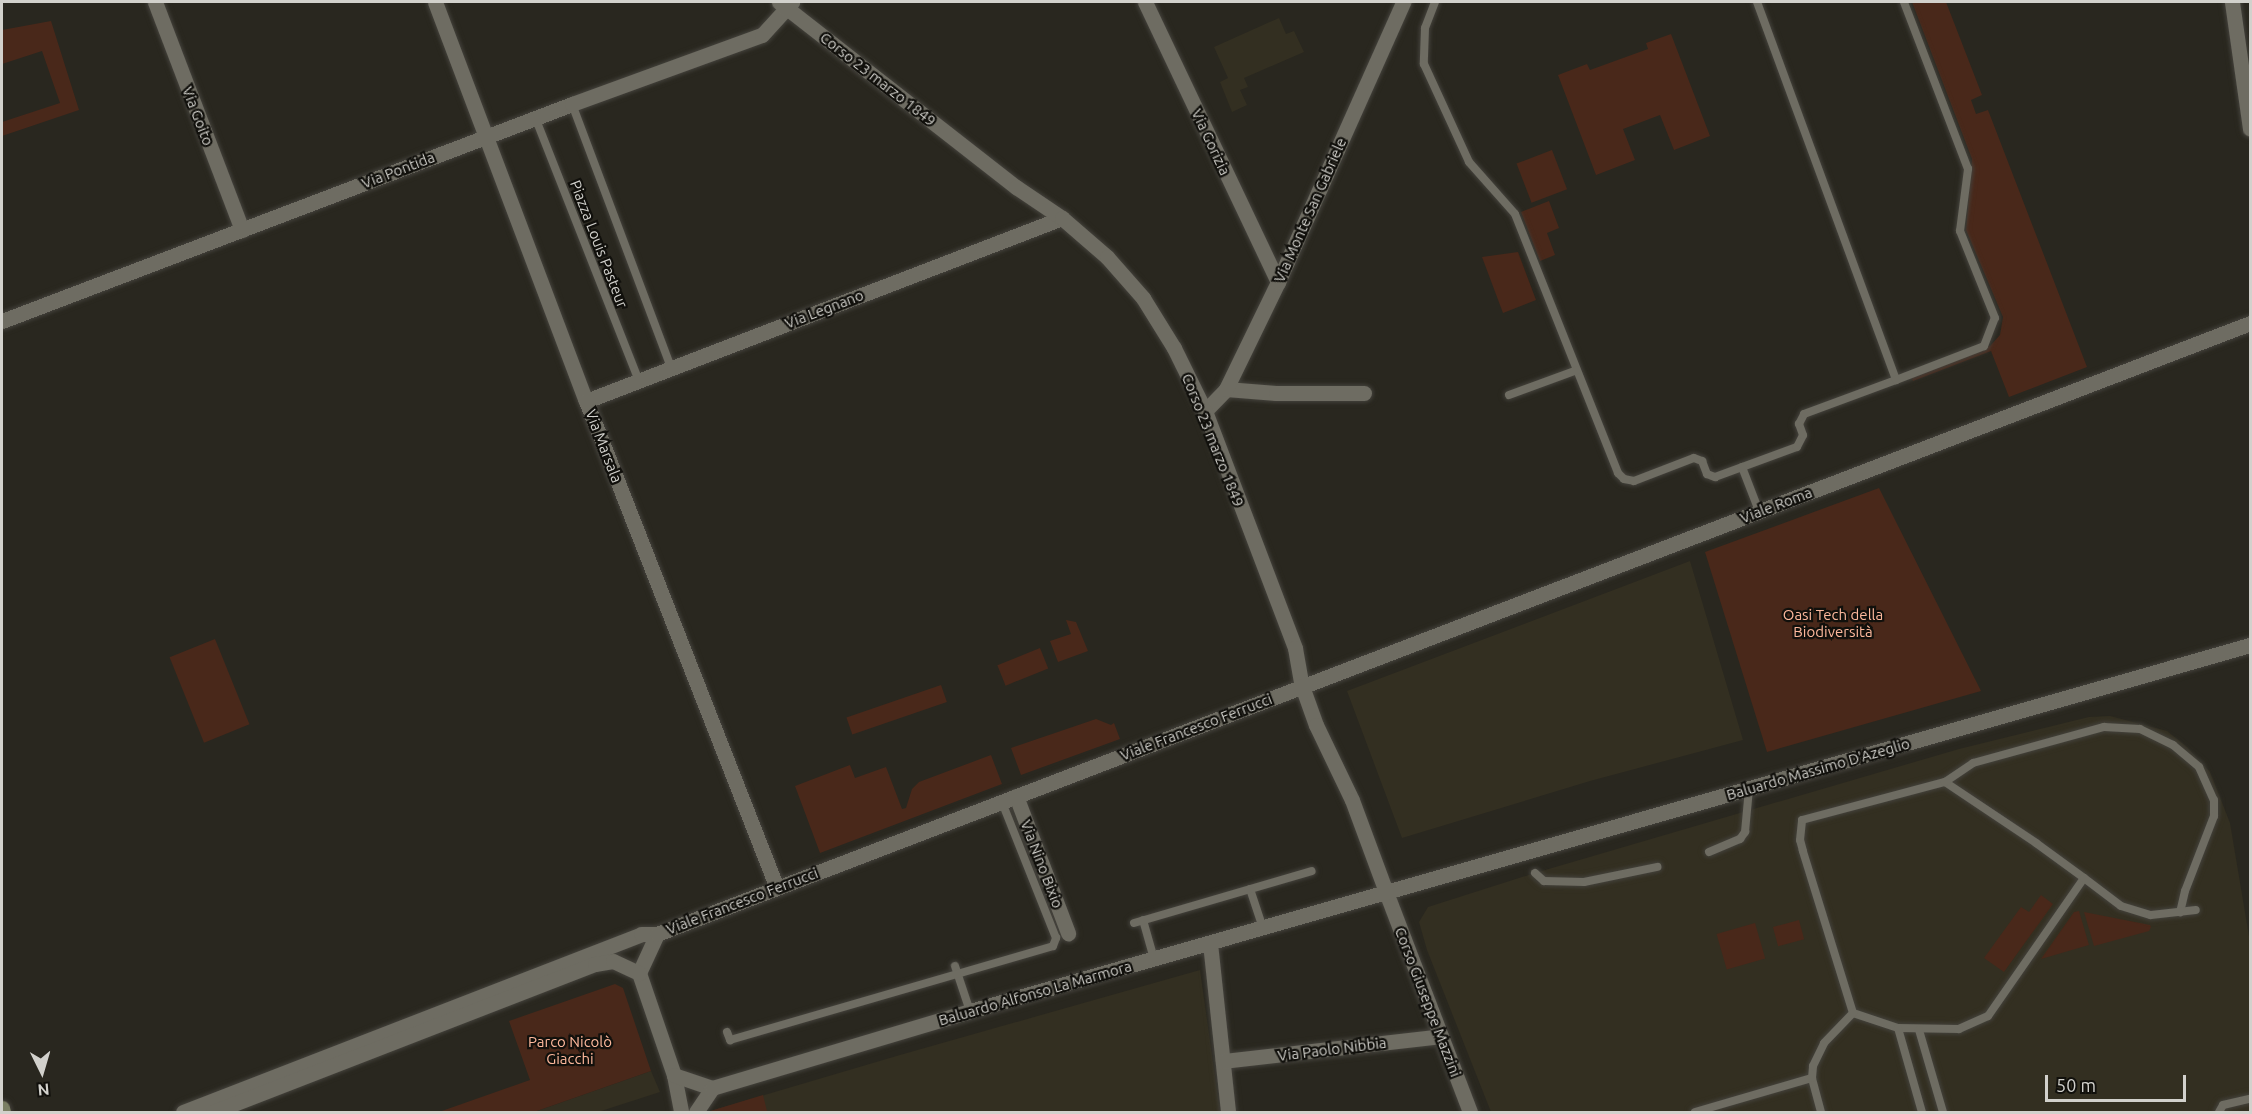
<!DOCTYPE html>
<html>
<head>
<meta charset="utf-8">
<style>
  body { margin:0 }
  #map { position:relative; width:2252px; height:1114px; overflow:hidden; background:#29271f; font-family:Ubuntu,sans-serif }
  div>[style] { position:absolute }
  .built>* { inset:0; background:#332f21 }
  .green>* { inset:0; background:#49281a; transform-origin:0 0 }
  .roads { filter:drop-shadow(0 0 2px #44423c) drop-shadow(0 0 2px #44423c) }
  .service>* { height:8px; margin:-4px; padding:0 4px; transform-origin:4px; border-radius:4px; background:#6e6c62 }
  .minor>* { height:15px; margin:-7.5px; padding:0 7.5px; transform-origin:7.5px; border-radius:7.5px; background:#6e6c62 }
  .tertiary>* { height:15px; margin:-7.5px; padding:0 7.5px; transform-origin:7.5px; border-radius:7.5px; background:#6e6c62 }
  .secondary>* { height:15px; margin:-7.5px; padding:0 7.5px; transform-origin:7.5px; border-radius:7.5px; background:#7b7f64 }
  span { translate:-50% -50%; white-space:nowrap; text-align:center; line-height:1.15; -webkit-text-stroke:4.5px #11100c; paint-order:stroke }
  .street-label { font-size:15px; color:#d2d1cc }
  .park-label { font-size:15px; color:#fdb89c }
  .frame { position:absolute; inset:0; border:3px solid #d2d1cc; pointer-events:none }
  .north { position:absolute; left:12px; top:1042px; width:60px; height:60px; -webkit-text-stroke:4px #11100c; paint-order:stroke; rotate:175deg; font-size:16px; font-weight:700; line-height:24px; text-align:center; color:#d2d1cc }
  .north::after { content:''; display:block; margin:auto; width:21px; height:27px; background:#d2d1cc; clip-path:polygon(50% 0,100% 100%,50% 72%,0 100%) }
  .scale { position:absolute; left:2045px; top:1075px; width:141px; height:27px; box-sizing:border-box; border:3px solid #d2d1cc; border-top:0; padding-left:8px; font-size:18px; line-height:21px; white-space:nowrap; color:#d2d1cc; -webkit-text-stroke:4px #11100c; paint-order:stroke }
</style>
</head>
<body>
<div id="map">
  <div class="built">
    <div style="clip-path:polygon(1279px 18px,1286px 34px,1294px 31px,1304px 52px,1244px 78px,1248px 87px,1240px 90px,1247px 105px,1232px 112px,1220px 82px,1228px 78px,1214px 47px)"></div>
    <div style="clip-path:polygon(1690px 561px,1743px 740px,1590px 781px,1402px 838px,1347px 691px)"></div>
    <div style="clip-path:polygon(2110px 716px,2167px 731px,2187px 747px,2210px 772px,2230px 823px,2250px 942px,2250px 1112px,1491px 1112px,1427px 950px,1419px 922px,1428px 907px,1535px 873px,1959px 749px,2089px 717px)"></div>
    <div style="clip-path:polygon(1200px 970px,1220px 1112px,707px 1112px,900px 1055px)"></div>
    <div style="clip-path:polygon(651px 1071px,660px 1092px,598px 1112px,534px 1112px)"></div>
  </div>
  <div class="green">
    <div style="clip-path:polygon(1912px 2px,1946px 2px,1982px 95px,1971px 100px,1976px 114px,1988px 110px,2087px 367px,2009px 397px,1991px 351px,1913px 381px,1911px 377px,1990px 346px,2000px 335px,2003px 317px,1966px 230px,1972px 159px)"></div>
    <div style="clip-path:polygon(51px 21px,79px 110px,2px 136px,2px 122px,60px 103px,42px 51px,2px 64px,2px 30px)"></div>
    <div style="clip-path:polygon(1671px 34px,1710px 136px,1674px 150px,1660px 115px,1623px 129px,1635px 160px,1596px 175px,1558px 75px,1587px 64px,1590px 70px,1648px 49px,1646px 43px)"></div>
    <div style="left:1552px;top:150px;width:42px;height:38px;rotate:69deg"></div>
    <div style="clip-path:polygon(1549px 201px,1559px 228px,1547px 233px,1555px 255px,1540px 261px,1521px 212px)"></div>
    <div style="clip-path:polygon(1518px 252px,1536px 300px,1503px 313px,1482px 257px)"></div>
    <div style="clip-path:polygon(1879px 488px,1981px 691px,1767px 752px,1705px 552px)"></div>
    <div style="clip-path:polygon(1066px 620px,1076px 622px,1088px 651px,1058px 662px,1050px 641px,1071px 634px)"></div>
    <div style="left:215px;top:639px;width:92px;height:49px;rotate:68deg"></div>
    <div style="left:1040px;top:648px;width:22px;height:46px;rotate:68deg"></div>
    <div style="left:941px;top:685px;width:18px;height:100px;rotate:71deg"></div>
    <div style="clip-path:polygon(1096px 719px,1111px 725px,1114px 723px,1120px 739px,1021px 775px,1011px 748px)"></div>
    <div style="clip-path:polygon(991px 755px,1002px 784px,820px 853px,795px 786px,850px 765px,855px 778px,886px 767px,902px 809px,906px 808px,912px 789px,919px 782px)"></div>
    <div style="clip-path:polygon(2041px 895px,2053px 904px,2004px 972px,1984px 958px,2021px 907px,2029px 912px)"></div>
    <div style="clip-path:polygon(2079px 911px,2089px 945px,2041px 959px,2074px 912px)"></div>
    <div style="clip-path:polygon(2084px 912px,2150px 925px,2151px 927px,2149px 931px,2094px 946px)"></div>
    <div style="left:1799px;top:920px;width:20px;height:27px;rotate:75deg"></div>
    <div style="left:1755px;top:923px;width:37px;height:40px;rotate:74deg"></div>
    <div style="clip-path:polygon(615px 984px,623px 988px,651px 1071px,534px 1112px,439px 1112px,530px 1080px,509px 1021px)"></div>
    <div style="clip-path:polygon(763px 1095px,767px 1111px,707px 1112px)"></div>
  </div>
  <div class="roads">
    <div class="service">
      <div style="left:1435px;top:2px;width:28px;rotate:111deg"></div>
      <div style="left:1425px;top:28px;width:36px;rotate:92deg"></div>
      <div style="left:1424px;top:64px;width:108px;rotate:65.3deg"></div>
      <div style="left:1469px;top:162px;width:69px;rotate:48.5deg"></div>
      <div style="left:1515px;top:214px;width:279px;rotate:68.3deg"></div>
      <div style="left:1618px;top:473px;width:8px;rotate:45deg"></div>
      <div style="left:1624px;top:479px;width:10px;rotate:11deg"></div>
      <div style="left:1634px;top:481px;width:64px;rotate:-21deg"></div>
      <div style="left:1694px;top:458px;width:9px;rotate:21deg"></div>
      <div style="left:1702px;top:461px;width:14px;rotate:69deg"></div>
      <div style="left:1707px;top:474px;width:9px;rotate:21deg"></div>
      <div style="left:1715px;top:477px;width:87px;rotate:-20.1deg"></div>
      <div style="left:1797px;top:447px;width:13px;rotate:-63deg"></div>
      <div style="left:1803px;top:435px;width:12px;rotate:-110deg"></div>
      <div style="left:1799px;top:424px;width:11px;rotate:-63deg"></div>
      <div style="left:1804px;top:414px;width:98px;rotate:-20.3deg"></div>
      <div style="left:1757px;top:2px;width:403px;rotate:69.8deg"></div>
      <div style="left:1896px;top:380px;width:94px;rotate:-21.1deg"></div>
      <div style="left:1984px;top:346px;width:30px;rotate:-69deg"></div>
      <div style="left:1995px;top:318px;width:94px;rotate:-111.9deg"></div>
      <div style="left:1960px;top:231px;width:63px;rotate:-82.6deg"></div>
      <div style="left:1968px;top:169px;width:179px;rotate:-111deg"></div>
      <div style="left:572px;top:104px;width:282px;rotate:69.4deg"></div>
      <div style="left:535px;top:117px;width:284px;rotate:68.5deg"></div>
      <div style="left:1509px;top:395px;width:72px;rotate:-20.2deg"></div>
      <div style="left:1742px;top:467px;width:47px;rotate:68.9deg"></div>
      <div style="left:1945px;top:782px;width:110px;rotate:33.8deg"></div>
      <div style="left:2036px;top:843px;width:59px;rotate:36.1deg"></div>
      <div style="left:2084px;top:878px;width:168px;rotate:124.8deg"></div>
      <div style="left:1988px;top:1016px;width:32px;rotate:156deg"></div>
      <div style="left:1959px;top:1029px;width:61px;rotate:-179.1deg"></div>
      <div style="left:1898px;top:1028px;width:47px;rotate:-161.6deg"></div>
      <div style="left:1853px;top:1013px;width:170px;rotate:-107.2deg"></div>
      <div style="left:1803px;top:851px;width:11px;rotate:-105deg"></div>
      <div style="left:1800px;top:840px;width:20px;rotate:-84deg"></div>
      <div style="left:1802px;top:820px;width:148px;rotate:-14.9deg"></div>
      <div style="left:1945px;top:782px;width:34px;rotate:-34deg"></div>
      <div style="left:1973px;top:763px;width:136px;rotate:-15.4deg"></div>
      <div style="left:2104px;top:727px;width:36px;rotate:3deg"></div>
      <div style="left:2140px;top:729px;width:37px;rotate:26deg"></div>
      <div style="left:2173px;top:745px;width:34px;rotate:40deg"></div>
      <div style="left:2199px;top:767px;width:36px;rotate:66deg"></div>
      <div style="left:2214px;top:800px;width:16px;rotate:90deg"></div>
      <div style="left:2214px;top:816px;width:80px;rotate:111.1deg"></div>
      <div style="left:2185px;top:891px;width:22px;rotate:103deg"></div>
      <div style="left:1709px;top:852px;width:34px;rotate:-23deg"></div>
      <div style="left:1740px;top:839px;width:9px;rotate:-54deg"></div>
      <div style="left:1745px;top:832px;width:43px;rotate:-84.7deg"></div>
      <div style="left:1535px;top:873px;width:12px;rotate:42deg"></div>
      <div style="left:1544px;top:881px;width:40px;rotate:1.4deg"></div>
      <div style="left:1584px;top:882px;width:75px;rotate:-11.6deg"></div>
      <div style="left:2084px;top:878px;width:46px;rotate:37.1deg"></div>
      <div style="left:2121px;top:906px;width:31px;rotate:17deg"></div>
      <div style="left:2151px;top:915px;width:45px;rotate:-6.3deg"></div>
      <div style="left:1250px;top:889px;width:41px;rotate:71.6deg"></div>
      <div style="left:1143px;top:920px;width:41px;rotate:74.2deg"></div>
      <div style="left:1134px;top:923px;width:185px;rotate:-16.3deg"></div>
      <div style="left:955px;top:966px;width:47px;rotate:71.6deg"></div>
      <div style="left:1898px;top:1028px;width:87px;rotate:74.1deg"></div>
      <div style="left:1919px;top:1030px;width:85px;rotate:73.7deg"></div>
      <div style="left:727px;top:1032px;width:9px;rotate:69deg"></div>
      <div style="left:730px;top:1040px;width:336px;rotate:-16.2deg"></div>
      <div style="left:1053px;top:946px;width:9px;rotate:-69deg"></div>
      <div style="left:1056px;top:938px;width:146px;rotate:-111.7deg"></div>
      <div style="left:1695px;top:1112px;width:122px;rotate:-16.2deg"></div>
      <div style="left:1821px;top:1112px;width:35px;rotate:-105deg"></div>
      <div style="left:1812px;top:1078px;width:12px;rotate:-85deg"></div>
      <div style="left:1813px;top:1066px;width:25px;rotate:-64deg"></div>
      <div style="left:1824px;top:1043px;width:42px;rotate:-46deg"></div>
      <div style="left:2219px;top:1112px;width:8px;rotate:-60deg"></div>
      <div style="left:2223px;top:1105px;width:28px;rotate:-13deg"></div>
    </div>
    <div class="minor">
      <div style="left:155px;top:2px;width:244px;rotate:69.1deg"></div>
      <div style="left:435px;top:2px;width:427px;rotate:69.3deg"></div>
      <div style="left:586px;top:401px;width:523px;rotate:68.59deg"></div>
      <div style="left:1145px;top:2px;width:310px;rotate:64.6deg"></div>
      <div style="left:2px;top:321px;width:610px;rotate:-20.84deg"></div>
      <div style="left:572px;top:104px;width:202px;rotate:-20deg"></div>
      <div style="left:762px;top:35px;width:45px;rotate:-47.7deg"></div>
      <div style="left:1226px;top:389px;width:50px;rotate:4.6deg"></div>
      <div style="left:1276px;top:393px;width:88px"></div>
      <div style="left:586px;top:401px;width:510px;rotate:-21.03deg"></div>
      <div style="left:1205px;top:411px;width:30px;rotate:-46deg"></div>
      <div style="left:1226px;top:389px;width:119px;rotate:-64.1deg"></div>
      <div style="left:1278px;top:282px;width:307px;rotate:-65.9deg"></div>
      <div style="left:1016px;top:796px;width:147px;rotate:69.2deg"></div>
      <div style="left:1386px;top:892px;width:235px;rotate:69.1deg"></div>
      <div style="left:1210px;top:943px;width:170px;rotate:83.9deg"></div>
      <div style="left:1223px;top:1061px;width:219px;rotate:-6.5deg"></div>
    </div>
    <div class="tertiary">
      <div style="left:779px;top:2px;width:301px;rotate:38deg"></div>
      <div style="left:1016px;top:187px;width:55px;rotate:34deg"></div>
      <div style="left:1062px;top:218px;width:60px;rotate:40.9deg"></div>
      <div style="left:1107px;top:257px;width:55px;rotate:48.7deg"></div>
      <div style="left:1143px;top:298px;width:59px;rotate:58.2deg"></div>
      <div style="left:1174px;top:348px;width:70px;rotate:63.8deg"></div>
      <div style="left:1205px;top:411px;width:254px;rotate:69.2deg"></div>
      <div style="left:1295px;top:648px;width:39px;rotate:80deg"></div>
      <div style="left:1302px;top:686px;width:41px;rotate:70.3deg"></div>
      <div style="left:1316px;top:725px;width:83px;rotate:64.4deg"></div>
      <div style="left:1352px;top:800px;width:98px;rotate:69.7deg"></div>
      <div style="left:2232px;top:2px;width:128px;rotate:81.9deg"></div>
      <div style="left:657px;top:934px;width:43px;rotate:114.8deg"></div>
      <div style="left:639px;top:973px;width:108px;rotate:71.1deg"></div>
      <div style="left:674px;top:1075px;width:38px;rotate:79deg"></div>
      <div style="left:674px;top:1075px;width:40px;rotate:18.9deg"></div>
      <div style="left:183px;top:1112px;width:491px;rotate:-21.2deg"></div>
      <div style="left:641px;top:934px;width:16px"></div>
      <div style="left:657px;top:934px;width:1706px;rotate:-20.98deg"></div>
      <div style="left:213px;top:1112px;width:410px;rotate:-21.2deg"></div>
      <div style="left:595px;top:964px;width:18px;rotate:-9deg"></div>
      <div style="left:613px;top:961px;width:29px;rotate:25deg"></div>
      <div style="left:696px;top:1112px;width:29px;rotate:-56deg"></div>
      <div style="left:712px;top:1088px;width:269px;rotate:-16.6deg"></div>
      <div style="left:970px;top:1011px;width:1331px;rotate:-15.96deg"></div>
    </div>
    <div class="secondary">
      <div style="left:2px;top:1108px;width:4px;rotate:76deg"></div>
    </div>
  </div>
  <div class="street-label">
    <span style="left:878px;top:79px;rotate:38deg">Corso 23 marzo 1849</span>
    <span style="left:198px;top:116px;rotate:69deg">Via Goito</span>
    <span style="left:1211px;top:142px;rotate:65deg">Via Gorizia</span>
    <span style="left:398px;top:170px;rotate:-21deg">Via Pontida</span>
    <span style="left:1310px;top:210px;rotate:-66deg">Via Monte San Gabriele</span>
    <span style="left:599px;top:244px;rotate:69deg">Piazza Louis Pasteur</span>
    <span style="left:824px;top:309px;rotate:-21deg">Via Legnano</span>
    <span style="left:1213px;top:440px;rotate:68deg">Corso 23 marzo 1849</span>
    <span style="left:604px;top:446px;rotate:69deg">Via Marsala</span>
    <span style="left:1776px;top:505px;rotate:-21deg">Viale Roma</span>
    <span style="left:1196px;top:727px;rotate:-21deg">Viale Francesco Ferrucci</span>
    <span style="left:1818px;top:769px;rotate:-16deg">Baluardo Massimo D'Azeglio</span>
    <span style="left:1042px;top:864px;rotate:69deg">Via Nino Bixio</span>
    <span style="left:742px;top:901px;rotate:-21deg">Viale Francesco Ferrucci</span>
    <span style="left:1035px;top:993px;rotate:-16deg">Baluardo Alfonso La Marmora</span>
    <span style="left:1428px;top:1002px;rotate:69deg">Corso Giuseppe Mazzini</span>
    <span style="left:1332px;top:1049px;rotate:-7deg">Via Paolo Nibbia</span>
  </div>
  <div class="park-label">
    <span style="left:1833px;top:623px">Oasi Tech della<br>Biodiversità</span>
    <span style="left:570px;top:1050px">Parco Nicolò<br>Giacchi</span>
  </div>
  <div class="frame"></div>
  <div class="north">N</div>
  <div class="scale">50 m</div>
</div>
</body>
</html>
